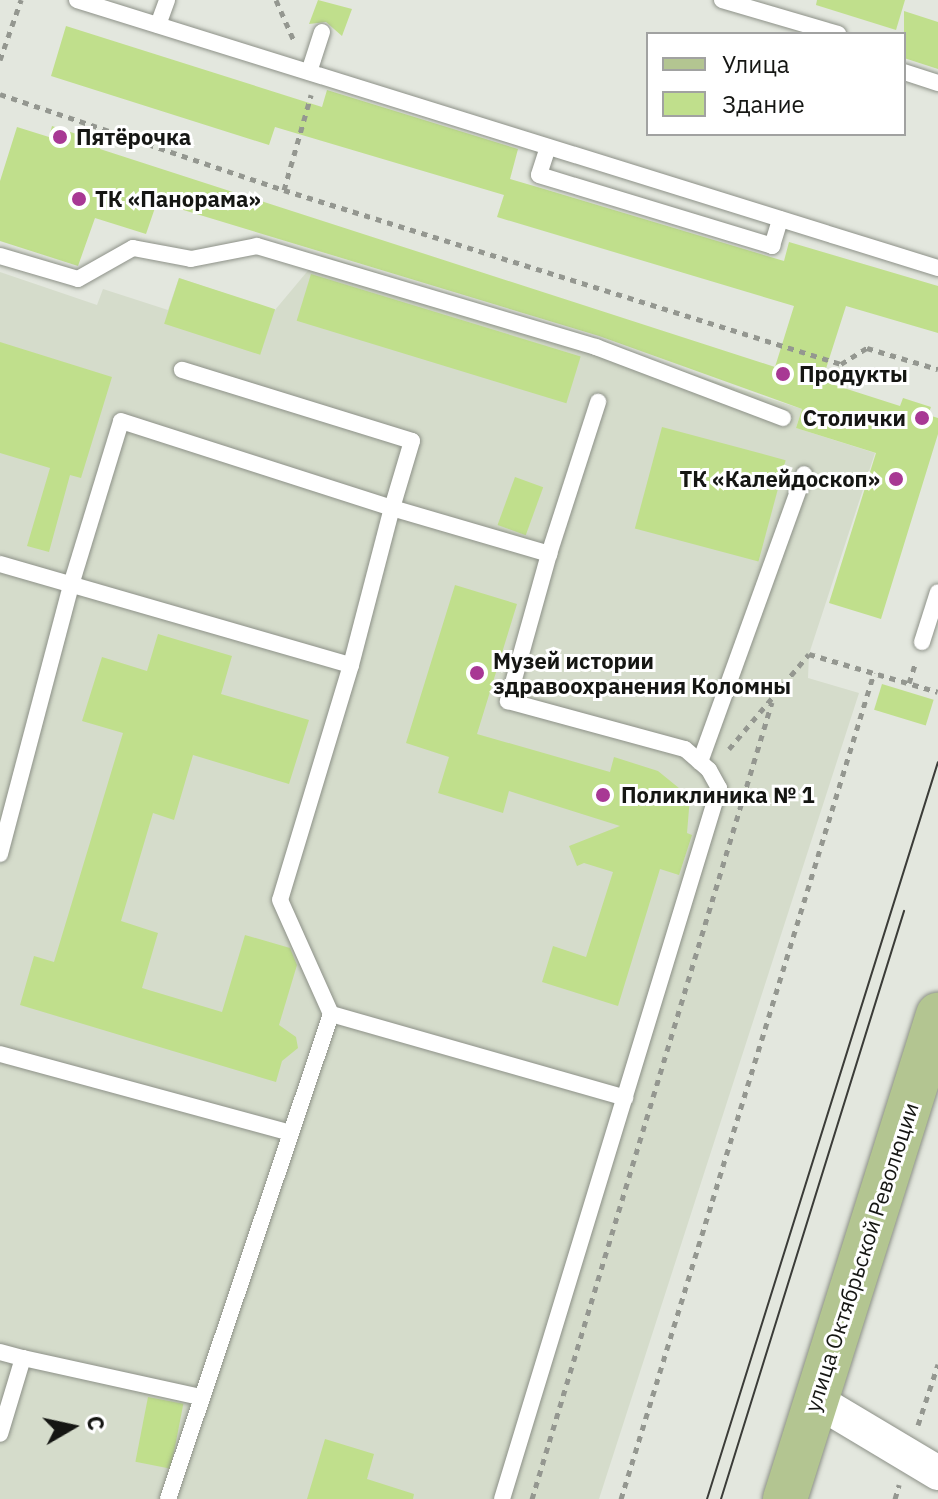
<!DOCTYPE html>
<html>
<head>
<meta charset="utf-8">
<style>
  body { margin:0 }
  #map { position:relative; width:938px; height:1499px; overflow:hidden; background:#e3e7de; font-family:"IBM Plex Sans",sans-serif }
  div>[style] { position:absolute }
  .built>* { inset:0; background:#d5dccb }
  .building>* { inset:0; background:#c0df8c; transform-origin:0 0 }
  .path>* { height:5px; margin-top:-2.5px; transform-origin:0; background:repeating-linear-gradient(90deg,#949790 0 6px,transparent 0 12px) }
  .roads { filter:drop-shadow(0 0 2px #8d9188) drop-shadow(0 0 2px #8d9188) }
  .service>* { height:16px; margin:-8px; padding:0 8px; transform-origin:8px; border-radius:8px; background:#fff }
  .minor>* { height:34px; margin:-17px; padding:0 17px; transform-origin:17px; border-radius:17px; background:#fff }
  .primary>* { height:44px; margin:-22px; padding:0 22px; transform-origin:22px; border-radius:22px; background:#b3c591 }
  .tram>* { height:2px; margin:-1px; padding:0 1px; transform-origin:1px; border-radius:1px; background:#3b3c38 }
  .dots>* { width:22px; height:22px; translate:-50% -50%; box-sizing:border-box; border:4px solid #fff; border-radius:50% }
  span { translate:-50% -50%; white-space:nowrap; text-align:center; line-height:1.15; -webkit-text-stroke:6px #fff; paint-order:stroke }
  .poi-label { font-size:22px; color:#151613; font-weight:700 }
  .left { translate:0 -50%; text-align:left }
  .right { translate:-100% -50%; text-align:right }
  .street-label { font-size:22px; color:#151613 }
  .legend { position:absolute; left:646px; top:32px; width:260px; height:104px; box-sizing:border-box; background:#fff; border:2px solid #a1a2a1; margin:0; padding:10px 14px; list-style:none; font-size:24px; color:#151613 }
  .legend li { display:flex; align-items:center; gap:16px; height:40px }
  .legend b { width:40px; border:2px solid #a1a2a1 }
  .north { position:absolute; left:32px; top:1387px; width:80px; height:80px; -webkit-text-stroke:6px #fff; paint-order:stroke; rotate:81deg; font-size:22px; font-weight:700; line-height:32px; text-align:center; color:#151613 }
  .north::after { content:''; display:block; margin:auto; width:28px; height:36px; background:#151613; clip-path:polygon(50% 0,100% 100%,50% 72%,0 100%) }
</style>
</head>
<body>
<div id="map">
  <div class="built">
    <div style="clip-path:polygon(321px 255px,802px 409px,796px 428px,875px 453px,809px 654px,808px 678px,859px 693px,599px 1499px,0 1499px,0 272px,97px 305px,103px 289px,168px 310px,179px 278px,275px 310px)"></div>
  </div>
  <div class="building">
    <div style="clip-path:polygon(318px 0,352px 9px,342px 36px,326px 22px,309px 24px)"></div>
    <div style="clip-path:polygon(817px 0,905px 0,896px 30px,816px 5px)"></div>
    <div style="clip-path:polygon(904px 11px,938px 22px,938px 69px,904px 58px)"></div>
    <div style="clip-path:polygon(66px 26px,322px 107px,327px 90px,518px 149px,510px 179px,544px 189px,784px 261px,789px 242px,938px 286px,938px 333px,846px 306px,822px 381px,900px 406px,903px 398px,931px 407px,928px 415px,938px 418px,938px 434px,881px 619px,829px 603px,876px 453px,796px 428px,802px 409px,599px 336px,157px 202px,146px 234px,95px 218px,78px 266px,0 241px,0 181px,17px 127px,49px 137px,52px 126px,101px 142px,100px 149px,775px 367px,794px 306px,497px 217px,504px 195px,275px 127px,269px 145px,51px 76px)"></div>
    <div style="left:311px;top:274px;width:282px;height:49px;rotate:17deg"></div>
    <div style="left:179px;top:278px;width:101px;height:48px;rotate:18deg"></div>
    <div style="clip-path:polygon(0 342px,112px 377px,81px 478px,70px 475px,49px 552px,27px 546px,50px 468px,0 453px)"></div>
    <div style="left:662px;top:427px;width:128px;height:105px;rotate:15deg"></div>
    <div style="left:515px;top:477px;width:30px;height:51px;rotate:20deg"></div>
    <div style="clip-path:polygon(455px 585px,517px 604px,477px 734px,610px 772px,614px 757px,658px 771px,690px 797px,687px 833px,692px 835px,679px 875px,660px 869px,618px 1006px,542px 982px,553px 946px,586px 957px,613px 872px,584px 863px,577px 866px,569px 846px,620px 826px,509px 791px,503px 813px,438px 793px,449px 757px,406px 743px)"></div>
    <div style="clip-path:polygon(158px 634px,232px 656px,221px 694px,309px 720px,289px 784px,193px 755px,174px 820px,153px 813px,121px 921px,158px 933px,142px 988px,222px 1012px,245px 935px,290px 948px,297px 965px,279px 1025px,296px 1037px,298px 1048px,282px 1061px,276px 1082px,20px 1005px,34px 956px,54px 962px,123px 733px,82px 721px,102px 657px,147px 671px)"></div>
    <div style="left:882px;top:684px;width:54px;height:27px;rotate:17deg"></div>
    <div style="left:148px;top:1397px;width:36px;height:66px;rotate:11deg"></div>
    <div style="clip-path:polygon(325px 1439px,374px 1454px,367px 1479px,414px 1494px,413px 1499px,307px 1499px)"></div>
  </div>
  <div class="path">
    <div style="left:276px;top:0;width:47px;rotate:66.2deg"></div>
    <div style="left:0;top:60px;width:64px;rotate:-70.7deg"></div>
    <div style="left:0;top:94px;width:300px;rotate:18.7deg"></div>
    <div style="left:284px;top:190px;width:584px;rotate:17.35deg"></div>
    <div style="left:841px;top:364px;width:31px;rotate:-32deg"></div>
    <div style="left:867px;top:348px;width:74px;rotate:16.5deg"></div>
    <div style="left:284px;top:190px;width:99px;rotate:-74.1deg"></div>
    <div style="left:909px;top:683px;width:23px;rotate:-72deg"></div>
    <div style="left:729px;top:749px;width:124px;rotate:-49.9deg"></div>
    <div style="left:809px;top:654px;width:134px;rotate:16.4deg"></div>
    <div style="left:918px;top:1425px;width:64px;rotate:-71.8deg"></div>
    <div style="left:532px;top:1499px;width:832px;rotate:-73.24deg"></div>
    <div style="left:621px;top:1499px;width:864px;rotate:-72.97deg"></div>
    <div style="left:895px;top:1499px;width:15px;rotate:-74deg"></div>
  </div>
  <div class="roads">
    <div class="service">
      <div style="left:77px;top:0;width:902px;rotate:17.29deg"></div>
      <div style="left:722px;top:0;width:121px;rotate:16.3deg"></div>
      <div style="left:158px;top:25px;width:27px;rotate:-70deg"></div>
      <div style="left:309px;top:72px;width:42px;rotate:-72deg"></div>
      <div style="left:904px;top:72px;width:36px;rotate:18deg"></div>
      <div style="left:548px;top:147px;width:29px;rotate:108deg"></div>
      <div style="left:539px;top:175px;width:244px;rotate:16.9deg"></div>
      <div style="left:772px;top:246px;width:28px;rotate:-73deg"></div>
      <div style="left:0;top:256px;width:81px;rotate:16.4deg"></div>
      <div style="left:78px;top:279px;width:63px;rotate:-29.4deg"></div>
      <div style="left:133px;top:248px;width:59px;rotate:10.7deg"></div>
      <div style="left:191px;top:259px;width:67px;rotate:-11.1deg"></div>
      <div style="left:257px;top:246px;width:354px;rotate:16.6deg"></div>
      <div style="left:596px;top:347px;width:200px;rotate:20.8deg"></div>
      <div style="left:549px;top:554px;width:160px;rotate:-72.1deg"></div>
      <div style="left:0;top:564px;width:365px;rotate:16.1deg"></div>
      <div style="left:351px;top:665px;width:245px;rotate:106.8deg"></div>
      <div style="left:280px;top:900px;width:125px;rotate:65.9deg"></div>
      <div style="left:331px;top:1014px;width:306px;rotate:15.9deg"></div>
      <div style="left:922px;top:642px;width:52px;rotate:-72.3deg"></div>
      <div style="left:351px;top:665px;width:162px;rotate:-75.4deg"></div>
      <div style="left:392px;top:508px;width:164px;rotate:16.3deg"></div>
      <div style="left:549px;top:554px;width:153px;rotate:105.6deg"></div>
      <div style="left:508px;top:701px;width:183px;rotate:15.2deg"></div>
      <div style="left:685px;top:749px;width:32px;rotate:41deg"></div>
      <div style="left:709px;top:770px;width:21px;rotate:61deg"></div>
      <div style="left:719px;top:788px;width:743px;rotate:106.97deg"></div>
      <div style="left:700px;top:762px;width:306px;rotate:-70.1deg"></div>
      <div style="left:0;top:854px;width:278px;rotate:-75.2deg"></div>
      <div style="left:71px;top:585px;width:171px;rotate:-73deg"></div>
      <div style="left:121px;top:421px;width:285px;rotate:17.8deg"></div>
      <div style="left:392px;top:508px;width:70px;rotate:-73.4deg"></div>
      <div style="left:412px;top:441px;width:241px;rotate:-162.8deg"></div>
      <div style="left:0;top:1054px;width:301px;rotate:15.2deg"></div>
      <div style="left:0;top:1352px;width:24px;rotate:15deg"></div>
      <div style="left:23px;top:1358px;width:79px;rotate:106.8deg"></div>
      <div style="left:23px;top:1358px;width:182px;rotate:12.4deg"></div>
      <div style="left:168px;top:1499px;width:512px;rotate:-71.42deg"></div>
    </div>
    <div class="minor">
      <div style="left:816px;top:1400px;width:142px;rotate:30.9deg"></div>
    </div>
    <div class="primary">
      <div style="left:785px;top:1499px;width:508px;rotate:-72.46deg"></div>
    </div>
  </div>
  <div class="tram">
    <div style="left:707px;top:1499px;width:772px;rotate:-72.6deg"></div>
    <div style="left:721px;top:1499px;width:616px;rotate:-72.71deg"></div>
  </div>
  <div class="dots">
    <div style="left:60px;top:137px;background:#a83894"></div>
    <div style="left:79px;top:199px;background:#a83894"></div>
    <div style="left:783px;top:374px;background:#a83894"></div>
    <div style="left:922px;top:418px;background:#a83894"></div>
    <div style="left:896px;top:479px;background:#a83894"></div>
    <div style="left:477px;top:673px;background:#a83894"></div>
    <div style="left:603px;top:795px;background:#a83894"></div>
  </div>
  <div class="poi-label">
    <span class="left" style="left:76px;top:137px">Пятёрочка</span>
    <span class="left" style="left:95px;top:199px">ТК «Панорама»</span>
    <span class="left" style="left:799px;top:374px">Продукты</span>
    <span class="right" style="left:906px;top:418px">Столички</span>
    <span class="right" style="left:880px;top:479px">ТК «Калейдоскоп»</span>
    <span class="left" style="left:493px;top:673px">Музей истории<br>здравоохранения Коломны</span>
    <span class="left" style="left:621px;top:795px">Поликлиника № 1</span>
  </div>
  <div class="street-label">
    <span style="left:861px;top:1257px;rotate:-72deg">улица Октябрьской Революции</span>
  </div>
  <ul class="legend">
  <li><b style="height:10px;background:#b3c591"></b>Улица</li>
  <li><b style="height:22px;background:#c0df8c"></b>Здание</li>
  </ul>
  <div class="north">С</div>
</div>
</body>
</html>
